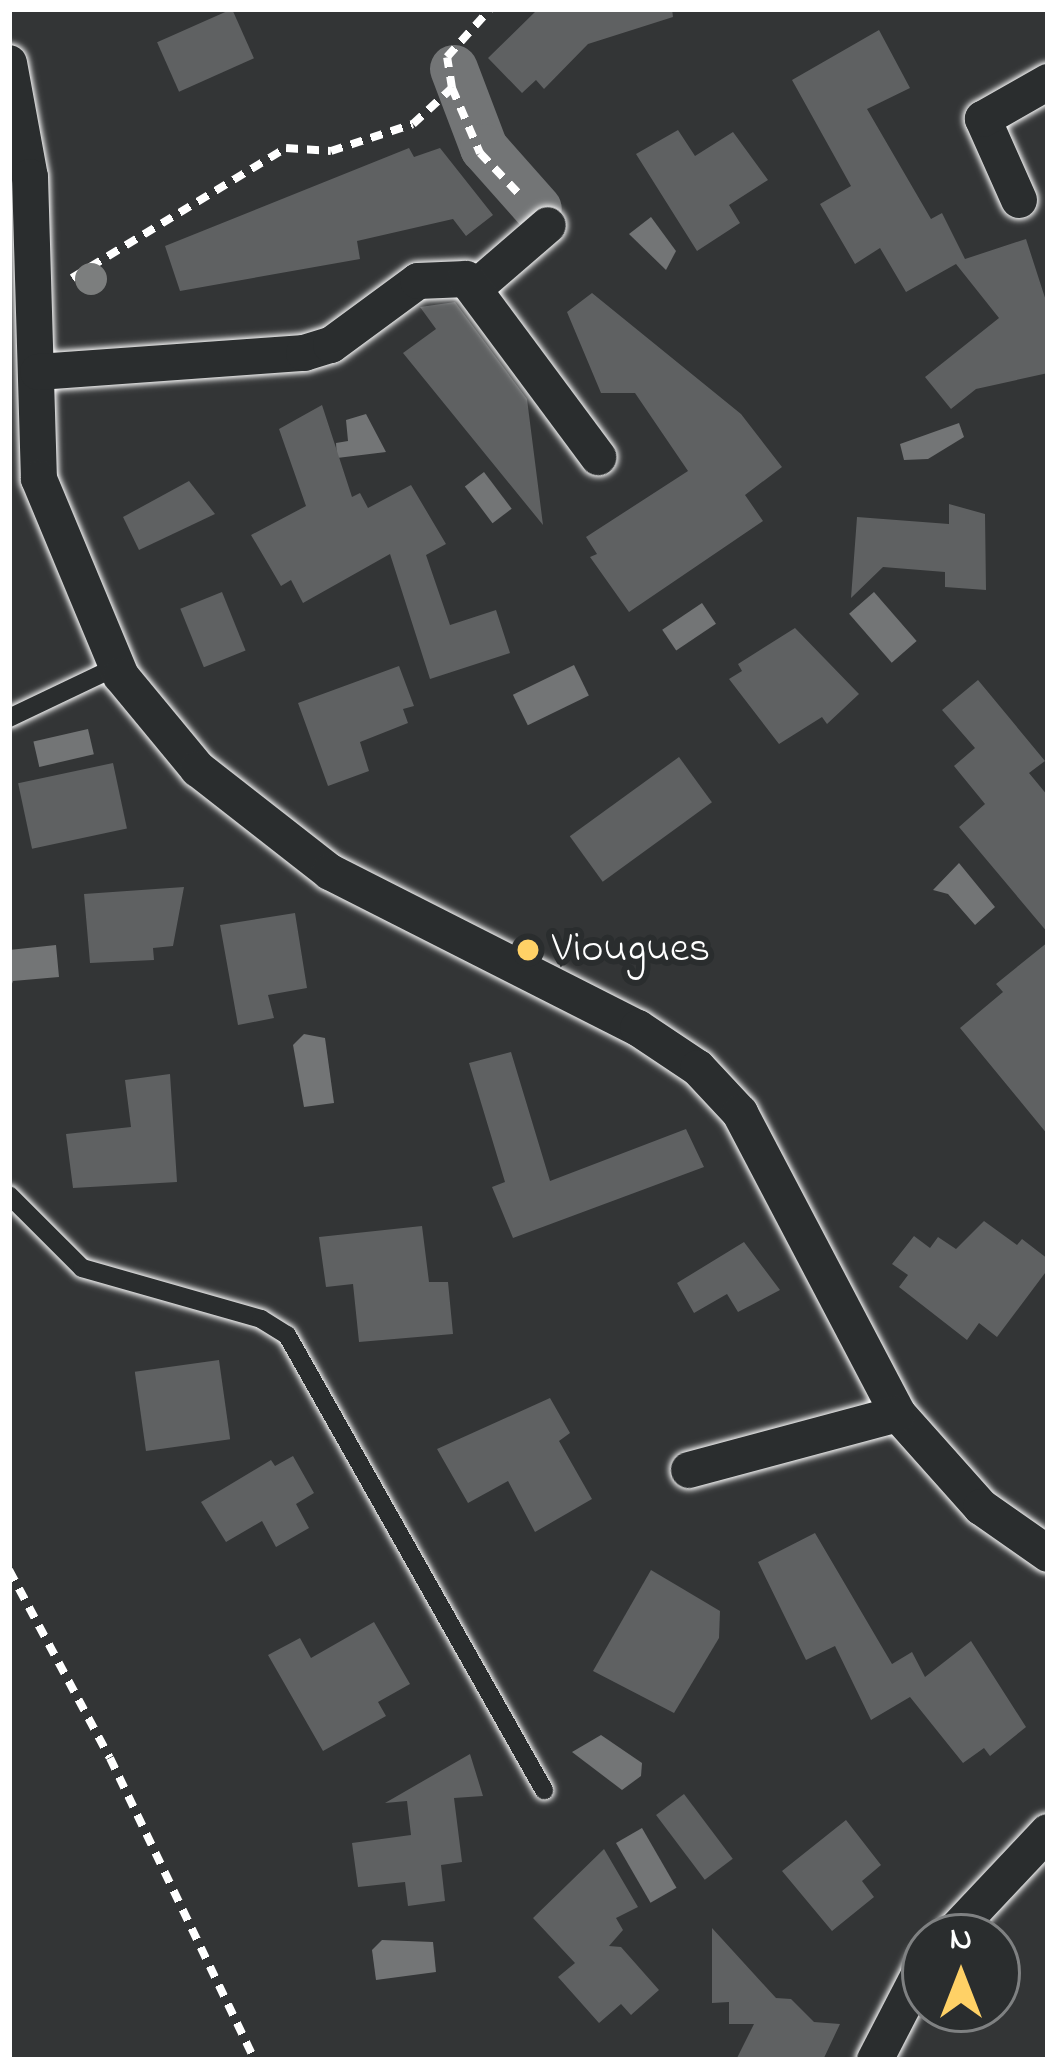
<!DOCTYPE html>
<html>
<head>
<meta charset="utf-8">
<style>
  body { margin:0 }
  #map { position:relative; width:1057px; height:2069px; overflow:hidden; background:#333536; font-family:"Indie Flower",sans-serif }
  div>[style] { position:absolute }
  .water>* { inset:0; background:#737576; transform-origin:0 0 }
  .canal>* { height:48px; margin:-24px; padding:0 24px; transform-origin:24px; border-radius:24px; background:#737576 }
  .building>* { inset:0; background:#5f6162; transform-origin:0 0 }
  .path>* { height:8px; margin-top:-4px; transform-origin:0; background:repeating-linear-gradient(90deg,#fff 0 12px,transparent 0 21px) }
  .roads { filter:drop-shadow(0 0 3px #fff) drop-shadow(0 0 3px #fff) }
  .service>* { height:18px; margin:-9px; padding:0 9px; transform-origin:9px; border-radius:9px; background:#2a2d2e }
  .minor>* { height:36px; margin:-18px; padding:0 18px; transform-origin:18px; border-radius:18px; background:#2a2d2e }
  .trees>* { width:32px; height:32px; margin:-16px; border-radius:50%; background:#7c7e7e }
  .dots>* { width:33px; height:33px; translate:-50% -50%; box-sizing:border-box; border:6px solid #2a2d2e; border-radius:50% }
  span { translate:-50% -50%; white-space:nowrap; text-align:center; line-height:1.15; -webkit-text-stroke:12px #2a2d2e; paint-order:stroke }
  .poi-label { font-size:42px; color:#fff }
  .left { translate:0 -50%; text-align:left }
  .frame { position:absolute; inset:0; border:12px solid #fff; pointer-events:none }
  .north { position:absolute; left:901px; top:1913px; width:120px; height:120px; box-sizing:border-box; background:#2a2d2e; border:3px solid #7f8182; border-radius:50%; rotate:0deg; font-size:33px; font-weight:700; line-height:48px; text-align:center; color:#fff }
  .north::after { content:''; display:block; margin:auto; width:42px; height:54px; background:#ffd166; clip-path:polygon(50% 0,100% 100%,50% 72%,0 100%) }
</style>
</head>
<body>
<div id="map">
  <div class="water">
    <div style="clip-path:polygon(651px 217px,676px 251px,666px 270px,629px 234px)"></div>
    <div style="clip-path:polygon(366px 414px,386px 452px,337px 458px,336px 443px,348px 441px,346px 420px)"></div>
    <div style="clip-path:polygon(959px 423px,964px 437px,928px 459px,904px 460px,900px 444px)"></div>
    <div style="left:484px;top:472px;width:46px;height:24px;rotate:53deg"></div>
    <div style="left:874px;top:592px;width:65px;height:33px;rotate:49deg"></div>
    <div style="left:702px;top:603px;width:25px;height:48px;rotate:56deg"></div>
    <div style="left:574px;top:665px;width:34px;height:68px;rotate:64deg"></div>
    <div style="left:88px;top:729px;width:26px;height:56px;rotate:77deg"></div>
    <div style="clip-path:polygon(959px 863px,995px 907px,975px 925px,948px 894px,933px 890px)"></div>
    <div style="clip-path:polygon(56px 945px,59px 977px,13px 981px,9px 992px,9px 950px)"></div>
    <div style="clip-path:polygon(304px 1034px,325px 1038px,334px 1103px,304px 1107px,293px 1045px)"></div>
    <div style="clip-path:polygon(601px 1735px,642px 1763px,641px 1776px,622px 1790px,572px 1752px)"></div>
    <div style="left:642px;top:1828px;width:69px;height:30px;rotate:60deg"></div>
    <div style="clip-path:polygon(382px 1940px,433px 1942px,436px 1972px,376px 1980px,372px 1950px)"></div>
  </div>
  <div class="canal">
    <div style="left:454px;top:69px;width:85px;rotate:69.2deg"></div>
    <div style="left:484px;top:148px;width:81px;rotate:48.5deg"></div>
  </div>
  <div class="building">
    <div style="left:232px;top:9px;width:54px;height:82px;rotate:66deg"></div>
    <div style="clip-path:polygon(538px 9px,672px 9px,673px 17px,588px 44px,544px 89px,536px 80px,522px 93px,488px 58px)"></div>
    <div style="clip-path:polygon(879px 30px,910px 88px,867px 109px,931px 219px,942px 213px,965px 259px,1026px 239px,1048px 307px,1048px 373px,976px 389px,951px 409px,925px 377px,999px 318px,956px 264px,906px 292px,880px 248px,855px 264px,820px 204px,851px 186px,792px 80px)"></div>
    <div style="clip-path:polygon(678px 130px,695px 156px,733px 132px,768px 180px,729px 205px,740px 223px,697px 251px,636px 154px)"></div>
    <div style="clip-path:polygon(409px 148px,414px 157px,440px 148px,493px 215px,466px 236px,453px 219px,357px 241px,360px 259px,180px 291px,165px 246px)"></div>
    <div style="clip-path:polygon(592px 293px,741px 414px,782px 467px,745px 495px,763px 521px,629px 612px,590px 557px,597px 554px,586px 537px,688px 471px,635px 393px,601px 393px,567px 312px)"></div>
    <div style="clip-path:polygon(455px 302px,527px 399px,543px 525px,403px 353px,436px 329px,420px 307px)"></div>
    <div style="clip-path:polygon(322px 405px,352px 497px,360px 493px,368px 508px,411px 485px,446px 544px,426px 555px,450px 625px,496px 610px,510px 653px,430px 679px,390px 554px,303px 603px,291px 580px,281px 586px,251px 535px,306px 506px,279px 429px)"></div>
    <div style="clip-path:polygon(189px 481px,215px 514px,139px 550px,123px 517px)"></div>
    <div style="clip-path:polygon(949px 504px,985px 514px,986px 590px,945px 587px,945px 572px,883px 567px,851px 598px,857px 517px,949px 524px)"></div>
    <div style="left:222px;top:592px;width:63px;height:45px;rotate:68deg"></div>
    <div style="clip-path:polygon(795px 628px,859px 694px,827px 724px,822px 717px,779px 744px,729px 679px,742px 671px,738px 664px)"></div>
    <div style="clip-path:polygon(399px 666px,414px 706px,403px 709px,408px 723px,360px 742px,369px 771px,328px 786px,298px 703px)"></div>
    <div style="clip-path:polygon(978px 680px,1045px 761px,1029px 773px,1048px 796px,1048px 933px,959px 827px,985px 804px,954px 766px,975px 748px,942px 710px)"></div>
    <div style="left:679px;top:757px;width:56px;height:135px;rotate:54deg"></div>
    <div style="left:113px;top:763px;width:67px;height:97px;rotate:78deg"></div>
    <div style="clip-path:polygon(184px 887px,173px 946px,153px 948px,154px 960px,90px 963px,84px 894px)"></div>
    <div style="clip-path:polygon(295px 913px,307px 988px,268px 995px,274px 1018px,238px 1025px,220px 925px)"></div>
    <div style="clip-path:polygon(1048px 942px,1048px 1135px,960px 1028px,1003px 992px,996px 984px)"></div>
    <div style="clip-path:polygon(511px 1052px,550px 1181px,686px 1129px,704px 1167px,513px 1238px,492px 1187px,505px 1182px,469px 1063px)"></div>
    <div style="clip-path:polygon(170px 1074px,177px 1182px,73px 1188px,66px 1134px,131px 1127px,125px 1080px)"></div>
    <div style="clip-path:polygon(984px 1221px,1017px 1245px,1022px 1239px,1048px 1259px,1048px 1269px,997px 1337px,979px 1323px,967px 1340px,899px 1287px,908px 1275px,892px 1264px,914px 1236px,930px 1248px,938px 1237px,956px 1249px)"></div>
    <div style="clip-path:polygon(422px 1226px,429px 1282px,448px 1282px,453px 1334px,359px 1342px,353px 1284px,326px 1287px,319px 1237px)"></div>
    <div style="clip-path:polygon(744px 1242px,780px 1290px,738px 1312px,727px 1294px,694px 1313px,677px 1283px)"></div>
    <div style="left:219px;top:1360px;width:80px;height:85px;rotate:82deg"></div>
    <div style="clip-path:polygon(550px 1398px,570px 1433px,559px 1441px,592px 1499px,535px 1532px,508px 1481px,468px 1503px,437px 1449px)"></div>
    <div style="clip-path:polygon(293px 1456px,314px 1493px,296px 1504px,309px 1528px,276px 1547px,262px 1521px,226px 1542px,201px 1502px,271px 1460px,275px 1466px)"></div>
    <div style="clip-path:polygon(815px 1533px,892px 1664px,912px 1652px,925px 1677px,971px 1641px,1026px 1727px,990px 1756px,984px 1748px,963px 1763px,910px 1697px,871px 1720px,835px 1646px,806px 1660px,758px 1562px)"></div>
    <div style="clip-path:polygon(651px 1570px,720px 1611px,719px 1638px,674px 1713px,593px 1671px)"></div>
    <div style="clip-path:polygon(374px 1622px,410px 1684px,378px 1702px,386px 1716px,323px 1751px,268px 1655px,300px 1638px,311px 1658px)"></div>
    <div style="clip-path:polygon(470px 1754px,483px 1796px,454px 1798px,462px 1862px,441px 1865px,445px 1901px,408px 1906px,405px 1882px,358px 1887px,352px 1843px,411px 1835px,407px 1801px,385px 1803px)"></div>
    <div style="left:684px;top:1794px;width:81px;height:35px;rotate:53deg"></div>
    <div style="clip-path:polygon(846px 1820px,881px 1865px,862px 1881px,874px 1897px,832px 1931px,782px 1871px)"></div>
    <div style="clip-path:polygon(604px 1849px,638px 1907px,616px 1918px,623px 1930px,609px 1946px,621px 1947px,659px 1990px,631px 2015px,621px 2004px,599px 2023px,558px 1977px,575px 1963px,533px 1918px)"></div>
    <div style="clip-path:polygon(712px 1928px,776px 1998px,791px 1999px,814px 2022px,840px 2024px,823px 2060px,736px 2060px,754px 2024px,729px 2024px,729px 2002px,712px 2003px)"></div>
  </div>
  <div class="path">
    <div style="left:452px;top:88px;width:71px;rotate:66.7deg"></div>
    <div style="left:480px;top:153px;width:59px;rotate:46.4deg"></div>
    <div style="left:72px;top:278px;width:250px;rotate:-31.3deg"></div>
    <div style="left:286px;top:148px;width:45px;rotate:3.8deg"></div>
    <div style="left:331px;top:151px;width:86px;rotate:-18.2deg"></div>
    <div style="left:413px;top:124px;width:53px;rotate:-42.7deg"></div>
    <div style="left:452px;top:88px;width:31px;rotate:-99deg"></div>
    <div style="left:447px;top:57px;width:64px;rotate:-48.1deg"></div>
    <div style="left:9px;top:1570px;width:213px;rotate:61.8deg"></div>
    <div style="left:110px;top:1758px;width:335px;rotate:64.4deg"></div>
  </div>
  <div class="roads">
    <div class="service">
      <div style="left:9px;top:718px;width:119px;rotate:-25.5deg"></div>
      <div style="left:9px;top:1195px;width:103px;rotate:45deg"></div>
      <div style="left:82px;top:1268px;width:186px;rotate:15.9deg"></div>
      <div style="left:261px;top:1319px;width:31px;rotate:32deg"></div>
      <div style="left:287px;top:1335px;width:523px;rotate:60.54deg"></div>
    </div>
    <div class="minor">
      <div style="left:9px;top:63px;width:116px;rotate:79.6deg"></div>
      <div style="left:30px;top:177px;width:302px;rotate:88.3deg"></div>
      <div style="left:39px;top:479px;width:213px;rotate:67.4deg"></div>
      <div style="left:121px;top:676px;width:121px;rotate:50.4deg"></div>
      <div style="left:198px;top:769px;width:167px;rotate:38deg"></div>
      <div style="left:330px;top:872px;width:345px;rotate:26.9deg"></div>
      <div style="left:638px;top:1028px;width:72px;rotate:33.7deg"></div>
      <div style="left:698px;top:1068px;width:62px;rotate:47deg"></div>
      <div style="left:740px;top:1113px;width:340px;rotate:62.3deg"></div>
      <div style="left:898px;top:1414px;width:125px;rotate:48.3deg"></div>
      <div style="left:981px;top:1507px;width:82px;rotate:35deg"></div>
      <div style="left:1019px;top:200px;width:89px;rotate:-114deg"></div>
      <div style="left:983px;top:119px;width:75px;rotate:-29.6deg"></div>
      <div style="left:475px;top:288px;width:96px;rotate:-40.8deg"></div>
      <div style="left:38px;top:372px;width:267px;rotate:-4.1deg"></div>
      <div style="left:304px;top:353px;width:28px;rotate:-17deg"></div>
      <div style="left:331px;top:345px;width:108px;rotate:-36.3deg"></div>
      <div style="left:418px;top:281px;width:48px;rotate:-2.4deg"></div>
      <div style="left:466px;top:279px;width:222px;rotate:53.4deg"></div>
      <div style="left:689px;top:1470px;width:216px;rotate:-15deg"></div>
      <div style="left:949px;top:1937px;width:144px;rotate:-46.7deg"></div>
      <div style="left:875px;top:2060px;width:109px;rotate:-62.7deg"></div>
    </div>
  </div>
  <div class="trees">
    <div style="left:91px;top:279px"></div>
  </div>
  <div class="dots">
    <div style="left:528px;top:950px;background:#ffd166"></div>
  </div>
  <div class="poi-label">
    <span class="left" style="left:552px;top:950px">Viougues</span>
  </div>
  <div class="frame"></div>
  <div class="north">N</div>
</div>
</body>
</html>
